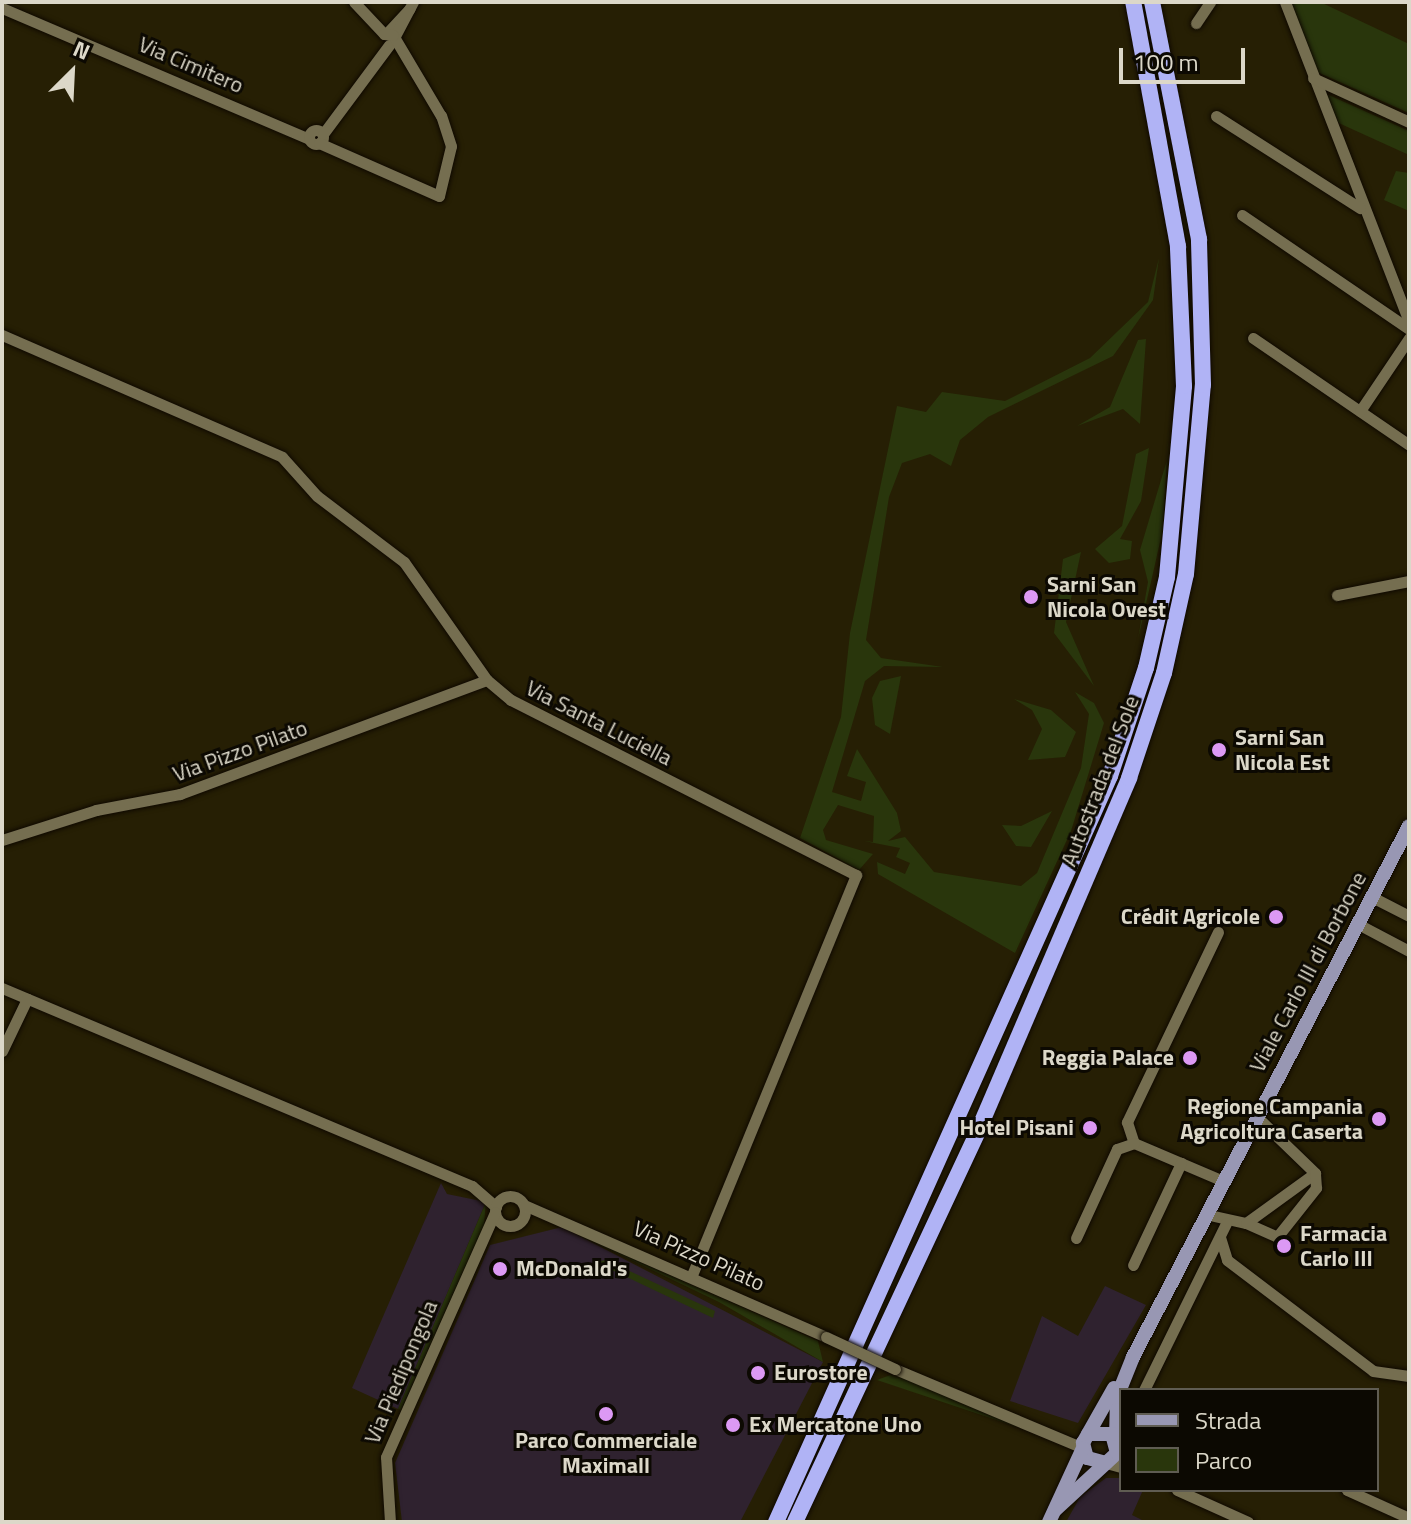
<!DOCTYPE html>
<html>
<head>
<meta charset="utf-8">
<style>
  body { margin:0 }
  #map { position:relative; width:1411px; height:1524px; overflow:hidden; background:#261f04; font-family:"Titillium Web",sans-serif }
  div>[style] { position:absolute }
  .commercial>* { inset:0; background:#2f222f }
  .green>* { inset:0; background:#29360c }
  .roads { filter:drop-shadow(0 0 2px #0f0900) drop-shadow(0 0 2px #0f0900) }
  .minor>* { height:11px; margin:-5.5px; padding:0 5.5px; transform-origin:5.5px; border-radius:5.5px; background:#756e50 }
  .minor>.ring { margin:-5.5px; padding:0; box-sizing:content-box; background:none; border:11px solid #756e50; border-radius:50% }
  .major>* { height:14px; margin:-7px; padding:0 7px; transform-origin:7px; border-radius:7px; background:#9897b3 }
  .highway>* { height:16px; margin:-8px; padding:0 8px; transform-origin:8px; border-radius:8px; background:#b0b3f5 }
  .bridges { filter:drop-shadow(0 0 2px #0f0900) drop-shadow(0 0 2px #0f0900) }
  .minor-bridge>* { height:11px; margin:-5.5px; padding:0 5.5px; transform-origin:5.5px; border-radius:5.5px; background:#756e50 }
  .dots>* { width:22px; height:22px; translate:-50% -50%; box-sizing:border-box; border:4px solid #0c0902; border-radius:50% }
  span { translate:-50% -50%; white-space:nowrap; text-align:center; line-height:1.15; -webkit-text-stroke:6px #0c0902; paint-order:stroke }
  .street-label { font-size:22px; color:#dcd8c9 }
  .poi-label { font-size:22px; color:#dcd8c9; font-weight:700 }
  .left { translate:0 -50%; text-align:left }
  .right { translate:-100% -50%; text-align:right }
  .frame { position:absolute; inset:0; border:4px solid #dcd8c9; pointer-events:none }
  .legend { position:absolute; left:1119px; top:1388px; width:260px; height:104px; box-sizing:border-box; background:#0c0902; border:2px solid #5f5c52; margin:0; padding:10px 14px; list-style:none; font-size:24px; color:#dcd8c9 }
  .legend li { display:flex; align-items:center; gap:16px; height:40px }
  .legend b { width:40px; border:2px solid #5f5c52 }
  .north { position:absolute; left:32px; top:32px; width:80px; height:80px; -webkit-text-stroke:6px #0c0902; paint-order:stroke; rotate:24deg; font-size:22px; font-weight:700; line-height:32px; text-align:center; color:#dcd8c9 }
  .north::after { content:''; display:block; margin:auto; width:28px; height:36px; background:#dcd8c9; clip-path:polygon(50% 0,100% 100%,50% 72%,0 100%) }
  .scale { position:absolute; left:1119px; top:48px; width:126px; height:36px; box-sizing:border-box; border:4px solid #dcd8c9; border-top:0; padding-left:10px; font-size:24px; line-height:28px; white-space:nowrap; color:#dcd8c9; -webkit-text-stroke:6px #0c0902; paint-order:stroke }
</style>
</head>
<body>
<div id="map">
  <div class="commercial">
    <div style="clip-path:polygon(441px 1183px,447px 1194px,486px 1202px,398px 1409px,352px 1388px)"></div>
    <div style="clip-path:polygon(562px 1227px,823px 1362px,740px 1522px,402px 1522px,395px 1463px,490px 1245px)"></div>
    <div style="clip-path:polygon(1105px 1286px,1146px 1305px,1078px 1423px,1010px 1401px,1042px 1316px,1078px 1336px)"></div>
    <div style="clip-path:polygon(1106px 1478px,1121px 1478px,1121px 1490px,1143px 1490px,1132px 1515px,1146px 1522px,1066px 1522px,1080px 1497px)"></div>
  </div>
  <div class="green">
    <div style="clip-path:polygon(1291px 2px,1320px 2px,1409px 44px,1409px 113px,1315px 71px)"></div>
    <div style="clip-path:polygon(1322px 92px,1409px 131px,1409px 155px,1332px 120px)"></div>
    <div style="clip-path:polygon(1396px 171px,1409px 173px,1409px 211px,1384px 200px)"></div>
    <div style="clip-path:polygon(1159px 258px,1153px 300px,1113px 356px,988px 417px,960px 440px,951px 466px,930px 454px,902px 463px,889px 497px,866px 640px,881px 658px,943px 667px,884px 666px,865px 681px,832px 792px,861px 801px,866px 782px,847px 776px,857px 749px,897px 813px,901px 831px,888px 841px,905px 837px,934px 872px,1021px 886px,1037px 873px,1081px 768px,1089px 714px,1075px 692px,1094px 703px,1104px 723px,1071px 831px,1015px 953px,878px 874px,877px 862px,905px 874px,910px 863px,896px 857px,900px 848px,864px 841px,873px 842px,874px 816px,838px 805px,823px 830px,826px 840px,873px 854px,859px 870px,800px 838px,841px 717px,850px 633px,897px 406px,926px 412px,942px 392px,1005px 401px,1090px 358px,1148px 302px)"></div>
    <div style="clip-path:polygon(1146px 339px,1140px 424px,1123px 409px,1077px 426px,1110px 407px,1138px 340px)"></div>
    <div style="clip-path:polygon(1169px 420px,1163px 529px,1138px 639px,1148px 582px,1140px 550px,1167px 460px)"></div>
    <div style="clip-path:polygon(1149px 448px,1141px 501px,1120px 539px,1132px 541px,1130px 559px,1109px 563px,1095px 549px,1122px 526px,1136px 454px)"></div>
    <div style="clip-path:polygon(1081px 552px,1066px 622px,1094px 686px,1054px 633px,1063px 559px)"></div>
    <div style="clip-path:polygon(901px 676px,890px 734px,875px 725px,872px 698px,880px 681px)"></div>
    <div style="clip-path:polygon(1014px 699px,1051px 710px,1076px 732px,1065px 757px,1028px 760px,1042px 729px,1032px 710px)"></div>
    <div style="clip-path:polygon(1052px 811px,1031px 847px,1016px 846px,1002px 825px,1021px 826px)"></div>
    <div style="clip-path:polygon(486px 1202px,484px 1225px,401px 1410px,398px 1409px)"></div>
    <div style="clip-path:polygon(562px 1227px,818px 1341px,823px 1362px,719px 1302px)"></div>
    <div style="clip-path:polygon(606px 1260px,715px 1311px,713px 1318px,595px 1262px)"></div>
    <div style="clip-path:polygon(893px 1374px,1023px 1429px,877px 1380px)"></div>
  </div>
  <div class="roads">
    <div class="minor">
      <div style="left:354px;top:2px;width:44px;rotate:46.8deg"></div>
      <div style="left:1285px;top:2px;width:343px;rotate:68.8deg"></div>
      <div style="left:2px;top:8px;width:334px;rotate:23.1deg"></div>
      <div style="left:1196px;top:23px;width:25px;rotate:-56deg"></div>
      <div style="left:387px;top:33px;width:33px;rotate:-47deg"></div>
      <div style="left:394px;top:38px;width:41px;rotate:-62.2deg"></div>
      <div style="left:1313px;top:78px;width:106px;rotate:24.6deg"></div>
      <div style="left:1216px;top:116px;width:171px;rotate:32.6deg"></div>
      <div class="ring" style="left:309px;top:130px;width:3px;height:3px"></div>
      <div style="left:323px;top:134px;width:111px;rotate:-53.4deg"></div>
      <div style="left:319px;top:143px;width:131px;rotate:23.8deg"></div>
      <div style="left:439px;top:196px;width:51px;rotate:-76.5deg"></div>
      <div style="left:451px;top:146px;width:32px;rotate:-108deg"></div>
      <div style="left:441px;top:116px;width:94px;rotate:-120.7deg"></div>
      <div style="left:393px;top:35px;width:9px;rotate:-174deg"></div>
      <div style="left:1242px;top:215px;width:202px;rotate:34.3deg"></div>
      <div style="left:2px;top:335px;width:305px;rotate:23.5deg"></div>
      <div style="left:282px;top:457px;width:52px;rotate:48.1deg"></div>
      <div style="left:317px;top:496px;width:109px;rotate:37.2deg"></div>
      <div style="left:404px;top:562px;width:144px;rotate:54.9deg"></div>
      <div style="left:487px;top:680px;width:31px;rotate:40deg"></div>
      <div style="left:511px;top:700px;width:387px;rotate:26.9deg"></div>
      <div style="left:856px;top:875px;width:431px;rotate:112.3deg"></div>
      <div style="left:1253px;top:338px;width:189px;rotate:34.4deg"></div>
      <div style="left:1360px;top:411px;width:88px;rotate:-56.1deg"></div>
      <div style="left:1337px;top:595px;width:73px;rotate:-11deg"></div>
      <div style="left:2px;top:840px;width:99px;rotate:-17.7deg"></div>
      <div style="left:96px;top:810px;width:86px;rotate:-10.8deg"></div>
      <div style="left:180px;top:794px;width:327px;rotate:-20.4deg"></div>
      <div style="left:1372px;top:897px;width:42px;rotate:27.2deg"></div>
      <div style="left:1358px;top:924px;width:58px;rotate:27.9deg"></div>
      <div style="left:1218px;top:932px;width:211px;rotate:115.6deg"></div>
      <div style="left:1127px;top:1122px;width:22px;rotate:72deg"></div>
      <div style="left:1134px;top:1143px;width:97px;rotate:23.1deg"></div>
      <div style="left:2px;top:988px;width:510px;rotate:22.84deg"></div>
      <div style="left:472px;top:1186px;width:32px;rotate:41deg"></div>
      <div style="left:2px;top:1051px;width:58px;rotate:-64.3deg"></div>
      <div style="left:1257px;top:1117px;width:81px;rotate:44deg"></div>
      <div class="ring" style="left:495px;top:1196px;width:19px;height:19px"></div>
      <div style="left:524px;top:1205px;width:330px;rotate:23.6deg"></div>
      <div style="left:1205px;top:1214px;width:42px;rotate:12.4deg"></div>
      <div style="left:1246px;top:1223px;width:85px;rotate:-35.9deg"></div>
      <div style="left:1246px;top:1223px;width:34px;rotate:24deg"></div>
      <div style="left:1277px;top:1237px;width:63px;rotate:-51.5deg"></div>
      <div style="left:1316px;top:1188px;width:15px;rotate:-94deg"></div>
      <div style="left:1220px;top:1237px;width:24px;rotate:73deg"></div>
      <div style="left:1227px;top:1260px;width:183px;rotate:37.2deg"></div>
      <div style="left:1373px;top:1371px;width:36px;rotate:8deg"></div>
      <div style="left:1076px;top:1238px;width:98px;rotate:-65.3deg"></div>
      <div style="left:1117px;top:1149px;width:18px;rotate:-19deg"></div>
      <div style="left:1133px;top:1265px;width:113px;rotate:-64.8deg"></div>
      <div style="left:895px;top:1369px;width:204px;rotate:22.8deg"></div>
      <div style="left:1144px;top:1390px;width:186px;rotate:-63.8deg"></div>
      <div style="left:1106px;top:1463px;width:16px;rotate:15deg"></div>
      <div style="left:1177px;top:1490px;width:78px;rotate:24.3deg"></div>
      <div style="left:1347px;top:1490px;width:68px;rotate:24.3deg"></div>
      <div style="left:390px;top:1522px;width:65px;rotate:-93.5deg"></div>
      <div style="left:386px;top:1457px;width:268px;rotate:-66deg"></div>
    </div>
    <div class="major">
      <div style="left:1116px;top:1438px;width:41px;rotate:-88.6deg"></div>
      <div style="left:1117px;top:1397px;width:43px;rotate:-68.2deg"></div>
      <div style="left:1133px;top:1357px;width:598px;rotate:-62.54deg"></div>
      <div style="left:1106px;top:1463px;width:20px;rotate:-165deg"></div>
      <div style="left:1087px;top:1458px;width:16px;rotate:-105deg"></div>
      <div style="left:1083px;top:1443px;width:63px;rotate:-60.6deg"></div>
      <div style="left:1055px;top:1510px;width:84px;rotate:-42.6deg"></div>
      <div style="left:1117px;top:1453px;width:20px;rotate:-105deg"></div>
      <div style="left:1112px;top:1434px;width:24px;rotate:180deg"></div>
      <div style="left:1049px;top:1522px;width:81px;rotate:-65.3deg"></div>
    </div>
    <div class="highway">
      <div style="left:776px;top:1522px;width:817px;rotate:-65.88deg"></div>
      <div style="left:1110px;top:776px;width:114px;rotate:-71.6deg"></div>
      <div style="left:1146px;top:668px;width:93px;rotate:-77deg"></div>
      <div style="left:1167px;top:577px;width:192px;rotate:-84.9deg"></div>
      <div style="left:1184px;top:386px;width:140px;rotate:-92.5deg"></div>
      <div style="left:1178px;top:246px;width:248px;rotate:-100.4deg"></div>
      <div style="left:795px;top:1522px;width:432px;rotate:-64.9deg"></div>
      <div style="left:978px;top:1131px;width:384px;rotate:-66.8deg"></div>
      <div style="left:1129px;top:778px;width:111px;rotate:-71.6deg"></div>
      <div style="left:1164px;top:673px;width:101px;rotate:-77.5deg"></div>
      <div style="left:1186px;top:574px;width:190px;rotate:-84.9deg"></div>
      <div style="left:1203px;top:385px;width:146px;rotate:-91.6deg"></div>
      <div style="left:1199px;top:239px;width:242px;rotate:-101.2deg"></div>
    </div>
  </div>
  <div class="bridges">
    <div class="minor-bridge">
      <div style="left:826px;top:1337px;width:76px;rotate:24.9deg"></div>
    </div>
  </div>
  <div class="dots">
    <div style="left:1031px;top:597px;background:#dc99f4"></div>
    <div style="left:1219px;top:750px;background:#dc99f4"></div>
    <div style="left:1276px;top:917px;background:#dc99f4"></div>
    <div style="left:1190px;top:1058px;background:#dc99f4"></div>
    <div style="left:1379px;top:1119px;background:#dc99f4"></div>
    <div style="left:1090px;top:1128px;background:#dc99f4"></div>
    <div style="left:1284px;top:1246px;background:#dc99f4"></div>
    <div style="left:500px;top:1269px;background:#dc99f4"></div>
    <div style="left:758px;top:1373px;background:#dc99f4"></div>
    <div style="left:606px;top:1414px;background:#dc99f4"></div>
    <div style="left:733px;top:1425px;background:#dc99f4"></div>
  </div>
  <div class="street-label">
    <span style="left:191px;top:65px;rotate:23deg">Via Cimitero</span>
    <span style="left:599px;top:723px;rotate:27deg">Via Santa Luciella</span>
    <span style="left:240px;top:751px;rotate:-20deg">Via Pizzo Pilato</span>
    <span style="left:1100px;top:781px;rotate:-69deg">Autostrada del Sole</span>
    <span style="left:1308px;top:972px;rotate:-62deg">Viale Carlo III di Borbone</span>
    <span style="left:699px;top:1256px;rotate:24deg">Via Pizzo Pilato</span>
    <span style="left:401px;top:1372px;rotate:-67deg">Via Piedipongola</span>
  </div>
  <div class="poi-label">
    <span class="left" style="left:1047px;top:597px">Sarni San<br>Nicola Ovest</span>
    <span class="left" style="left:1235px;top:750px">Sarni San<br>Nicola Est</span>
    <span class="right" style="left:1260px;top:917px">Crédit Agricole</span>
    <span class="right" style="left:1174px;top:1058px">Reggia Palace</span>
    <span class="right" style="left:1363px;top:1119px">Regione Campania<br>Agricoltura Caserta</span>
    <span class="right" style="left:1074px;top:1128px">Hotel Pisani</span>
    <span class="left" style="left:1300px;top:1246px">Farmacia<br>Carlo III</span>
    <span class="left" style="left:516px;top:1269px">McDonald's</span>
    <span class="left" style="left:774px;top:1373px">Eurostore</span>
    <span class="left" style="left:749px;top:1425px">Ex Mercatone Uno</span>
    <span style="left:606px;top:1453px">Parco Commerciale<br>Maximall</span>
  </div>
  <div class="frame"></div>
  <ul class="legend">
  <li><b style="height:10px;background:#9897b3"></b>Strada</li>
  <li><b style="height:22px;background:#29360c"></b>Parco</li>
  </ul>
  <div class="north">N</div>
  <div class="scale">100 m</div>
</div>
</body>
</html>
